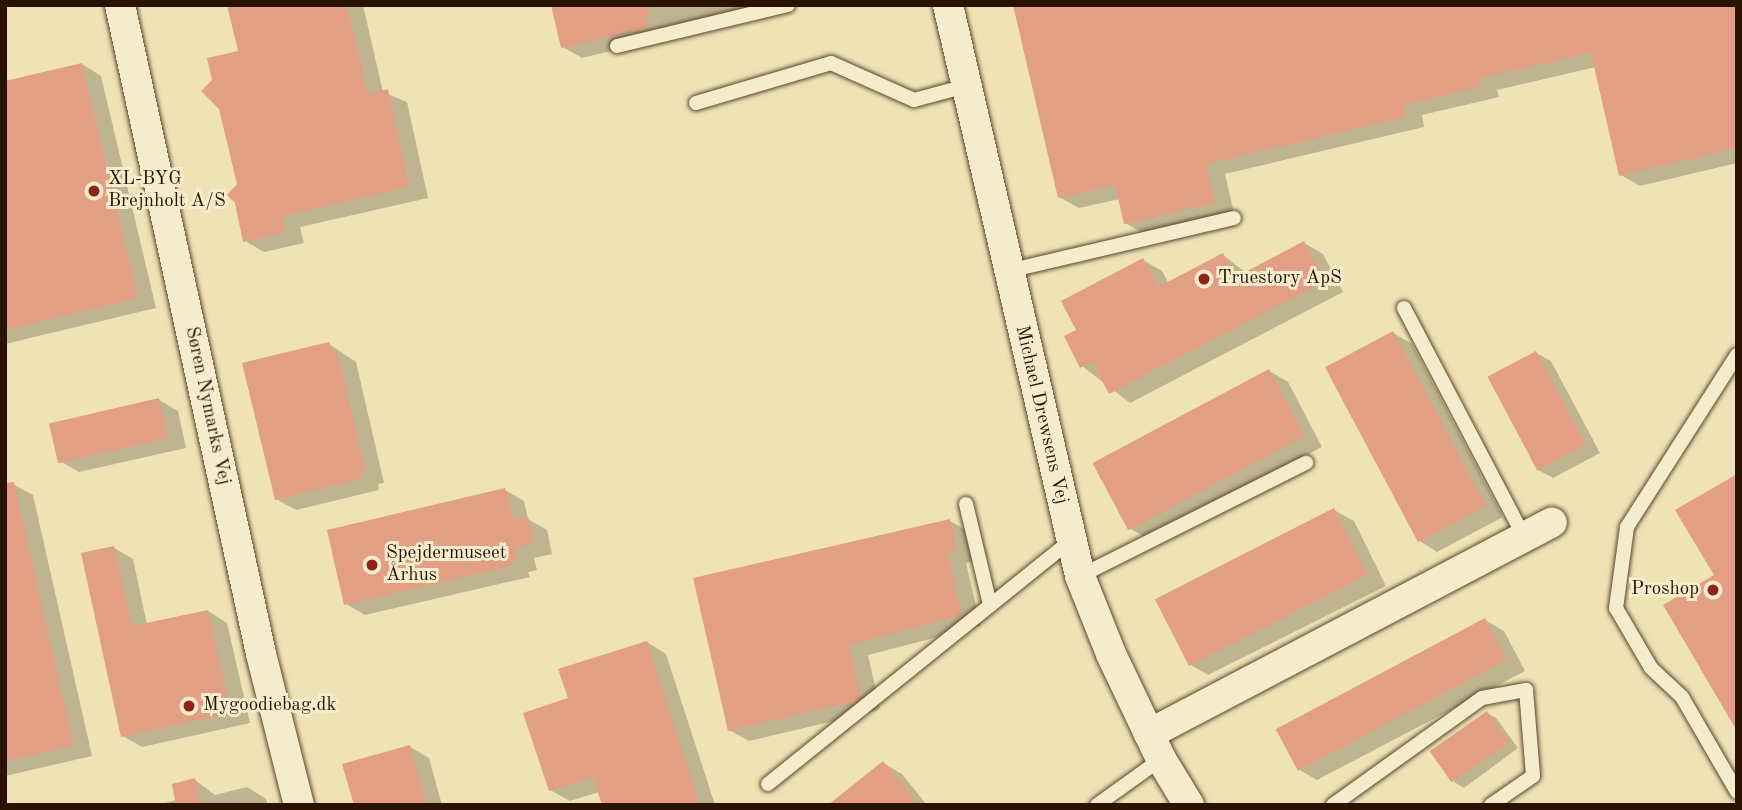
<!DOCTYPE html>
<html>
<head>
<meta charset="utf-8">
<style>
  body { margin:0 }
  #map { position:relative; width:1742px; height:810px; overflow:hidden; background:#efe2b4; font-family:"Old Standard TT",serif }
  div>[style] { position:absolute }
  .shadow>* { inset:0; background:#0003 }
  .building>* { inset:0; background:#e29f83; transform-origin:0 0 }
  .roads { filter:drop-shadow(0 0 2px #5a462d) drop-shadow(0 0 2px #5a462d) }
  .service>* { height:14px; margin:-7px; padding:0 7px; transform-origin:7px; border-radius:7px; background:#f5ecce }
  .minor>* { height:30px; margin:-15px; padding:0 15px; transform-origin:15px; border-radius:15px; background:#f5ecce }
  .dots>* { width:19px; height:19px; translate:-50% -50%; box-sizing:border-box; border:4px solid #f5ecce; border-radius:50% }
  span { translate:-50% -50%; white-space:nowrap; text-align:center; line-height:1.15; -webkit-text-stroke:6px #f5ecce; paint-order:stroke }
  .poi-label { font-size:19px; color:#291200 }
  .left { translate:0 -50%; text-align:left }
  .right { translate:-100% -50%; text-align:right }
  .street-label { font-size:19px; color:#291200 }
  .frame { position:absolute; inset:0; border:7px solid #291200; pointer-events:none }
</style>
</head>
<body>
<div id="map">
  <div class="shadow">
    <div style="clip-path:polygon(229px 5px,363px 5px,383px 92px,407px 102px,428px 198px,300px 227px,304px 243px,264px 252px,245px 241px,239px 185px,240px 53px)"></div>
    <div style="clip-path:polygon(553px 5px,758px 5px,666px 38px,582px 58px,563px 47px)"></div>
    <div style="clip-path:polygon(1737px 5px,1737px 163px,1640px 186px,1621px 175px,1596px 67px,1497px 90px,1499px 97px,1422px 115px,1424px 127px,1225px 174px,1234px 213px,1145px 234px,1125px 223px,1120px 199px,1079px 208px,1059px 197px)"></div>
    <div style="clip-path:polygon(82px 64px,101px 76px,156px 308px,5px 344px,5px 83px)"></div>
    <div style="clip-path:polygon(1304px 243px,1323px 254px,1343px 292px,1130px 403px,1082px 366px,1078px 331px,1143px 260px,1162px 271px,1169px 284px,1223px 255px,1246px 273px)"></div>
    <div style="clip-path:polygon(1393px 333px,1412px 344px,1503px 517px,1437px 552px,1418px 540px)"></div>
    <div style="clip-path:polygon(329px 344px,356px 362px,384px 483px,378px 484px,379px 490px,296px 510px,276px 499px)"></div>
    <div style="clip-path:polygon(1536px 353px,1551px 361px,1600px 453px,1553px 478px,1538px 470px)"></div>
    <div style="clip-path:polygon(1269px 371px,1288px 382px,1322px 447px,1147px 538px,1127px 527px)"></div>
    <div style="clip-path:polygon(159px 400px,178px 411px,186px 448px,79px 472px,60px 461px)"></div>
    <div style="clip-path:polygon(13px 484px,33px 495px,92px 756px,5px 776px,5px 486px)"></div>
    <div style="clip-path:polygon(505px 490px,524px 501px,528px 519px,547px 530px,552px 554px,534px 558px,537px 570px,528px 572px,530px 577px,365px 615px,346px 604px)"></div>
    <div style="clip-path:polygon(1334px 510px,1354px 521px,1386px 586px,1208px 675px,1189px 664px)"></div>
    <div style="clip-path:polygon(950px 521px,969px 532px,976px 561px,966px 563px,981px 626px,868px 655px,880px 708px,876px 711px,749px 741px,729px 730px)"></div>
    <div style="clip-path:polygon(114px 548px,133px 559px,147px 625px,208px 611px,227px 623px,250px 723px,142px 747px,123px 736px)"></div>
    <div style="clip-path:polygon(1485px 620px,1504px 631px,1525px 671px,1317px 780px,1298px 769px)"></div>
    <div style="clip-path:polygon(647px 642px,666px 654px,715px 805px,604px 805px,599px 792px,570px 801px,550px 790px,570px 699px)"></div>
    <div style="clip-path:polygon(1487px 713px,1496px 718px,1518px 748px,1464px 788px,1454px 782px)"></div>
    <div style="clip-path:polygon(410px 747px,429px 758px,442px 805px,356px 805px)"></div>
    <div style="clip-path:polygon(883px 763px,902px 774px,927px 805px,831px 805px)"></div>
    <div style="clip-path:polygon(195px 780px,215px 795px,247px 787px,266px 799px,268px 805px,156px 805px,177px 800px)"></div>
  </div>
  <div class="building">
    <div style="clip-path:polygon(227px 5px,347px 5px,368px 94px,388px 89px,409px 187px,282px 216px,285px 232px,243px 242px,235px 203px,227px 195px,237px 184px,219px 109px,201px 91px,212px 80px,207px 58px,238px 51px)"></div>
    <div style="clip-path:polygon(551px 5px,648px 5px,647px 28px,561px 48px)"></div>
    <div style="clip-path:polygon(1013px 5px,1737px 5px,1737px 148px,1619px 176px,1591px 53px,1479px 79px,1481px 87px,1403px 105px,1406px 117px,1206px 164px,1215px 203px,1124px 224px,1115px 185px,1058px 198px)"></div>
    <div style="clip-path:polygon(82px 63px,138px 298px,5px 330px,5px 81px)"></div>
    <div style="clip-path:polygon(1304px 241px,1325px 281px,1109px 394px,1092px 361px,1080px 368px,1064px 336px,1076px 330px,1061px 301px,1143px 258px,1158px 287px,1223px 253px,1236px 277px)"></div>
    <div style="left:1393px;top:331px;width:198px;height:77px;rotate:62deg"></div>
    <div style="clip-path:polygon(329px 342px,331px 351px,337px 350px,366px 472px,360px 474px,361px 479px,275px 500px,242px 363px)"></div>
    <div style="left:1536px;top:351px;width:106px;height:55px;rotate:62deg"></div>
    <div style="left:1269px;top:369px;width:76px;height:200px;rotate:62deg"></div>
    <div style="left:159px;top:398px;width:41px;height:113px;rotate:77deg"></div>
    <div style="clip-path:polygon(1737px 474px,1737px 731px,1663px 605px,1714px 575px,1675px 510px)"></div>
    <div style="clip-path:polygon(14px 482px,74px 746px,5px 761px,5px 483px)"></div>
    <div style="clip-path:polygon(505px 488px,513px 520px,528px 517px,534px 543px,515px 548px,518px 560px,510px 562px,511px 566px,344px 605px,327px 530px)"></div>
    <div style="left:1334px;top:508px;width:75px;height:201px;rotate:63deg"></div>
    <div style="clip-path:polygon(950px 519px,957px 550px,948px 553px,962px 615px,849px 645px,861px 697px,856px 701px,728px 731px,693px 578px)"></div>
    <div style="clip-path:polygon(114px 546px,132px 626px,208px 610px,231px 713px,121px 737px,81px 553px)"></div>
    <div style="left:1485px;top:618px;width:47px;height:237px;rotate:62deg"></div>
    <div style="clip-path:polygon(647px 641px,700px 805px,602px 805px,593px 777px,549px 791px,523px 713px,568px 698px,558px 669px)"></div>
    <div style="left:1487px;top:711px;width:38px;height:70px;rotate:55deg"></div>
    <div style="clip-path:polygon(410px 745px,427px 805px,354px 805px,342px 764px)"></div>
    <div style="clip-path:polygon(883px 761px,919px 805px,828px 805px)"></div>
    <div style="clip-path:polygon(195px 778px,201px 805px,176px 805px,172px 784px)"></div>
  </div>
  <div class="roads">
    <div class="service">
      <div style="left:617px;top:46px;width:176px;rotate:-13.5deg"></div>
      <div style="left:696px;top:103px;width:141px;rotate:-16.5deg"></div>
      <div style="left:831px;top:63px;width:91px;rotate:24deg"></div>
      <div style="left:914px;top:100px;width:54px;rotate:-15.1deg"></div>
      <div style="left:1008px;top:271px;width:232px;rotate:-13.2deg"></div>
      <div style="left:1404px;top:308px;width:259px;rotate:62.3deg"></div>
      <div style="left:1737px;top:355px;width:204px;rotate:122.6deg"></div>
      <div style="left:1627px;top:527px;width:82px;rotate:97.7deg"></div>
      <div style="left:1616px;top:608px;width:69px;rotate:59.7deg"></div>
      <div style="left:1651px;top:668px;width:42px;rotate:43.1deg"></div>
      <div style="left:1682px;top:697px;width:110px;rotate:59.9deg"></div>
      <div style="left:966px;top:504px;width:104px;rotate:76.6deg"></div>
      <div style="left:1080px;top:576px;width:253px;rotate:-26.6deg"></div>
      <div style="left:768px;top:784px;width:389px;rotate:-38.8deg"></div>
      <div style="left:1097px;top:805px;width:79px;rotate:-35.7deg"></div>
      <div style="left:1333px;top:805px;width:183px;rotate:-35.7deg"></div>
      <div style="left:1482px;top:698px;width:45px;rotate:-10.3deg"></div>
      <div style="left:1526px;top:690px;width:86px;rotate:85.3deg"></div>
      <div style="left:1533px;top:776px;width:51px;rotate:145.4deg"></div>
    </div>
    <div class="minor">
      <div style="left:120px;top:5px;width:664px;rotate:77.74deg"></div>
      <div style="left:261px;top:654px;width:156px;rotate:75.9deg"></div>
      <div style="left:948px;top:5px;width:586px;rotate:76.98deg"></div>
      <div style="left:1080px;top:576px;width:84px;rotate:68.3deg"></div>
      <div style="left:1111px;top:654px;width:116px;rotate:64.5deg"></div>
      <div style="left:1161px;top:759px;width:54px;rotate:58.7deg"></div>
      <div style="left:1149px;top:734px;width:455px;rotate:-27.7deg"></div>
    </div>
  </div>
  <div class="dots">
    <div style="left:94px;top:191px;background:#8f2418"></div>
    <div style="left:1204px;top:279px;background:#8f2418"></div>
    <div style="left:372px;top:565px;background:#8f2418"></div>
    <div style="left:1713px;top:590px;background:#8f2418"></div>
    <div style="left:189px;top:706px;background:#8f2418"></div>
  </div>
  <div class="poi-label">
    <span class="left" style="left:108px;top:191px">XL-BYG<br>Brejnholt A/S</span>
    <span class="left" style="left:1218px;top:279px">Truestory ApS</span>
    <span class="left" style="left:386px;top:565px">Spejdermuseet<br>Århus</span>
    <span class="right" style="left:1699px;top:590px">Proshop</span>
    <span class="left" style="left:203px;top:706px">Mygoodiebag.dk</span>
  </div>
  <div class="street-label">
    <span style="left:207px;top:406px;rotate:78deg">Søren Nymarks Vej</span>
    <span style="left:1041px;top:415px;rotate:77deg">Michael Drewsens Vej</span>
  </div>
  <div class="frame"></div>
</div>
</body>
</html>
